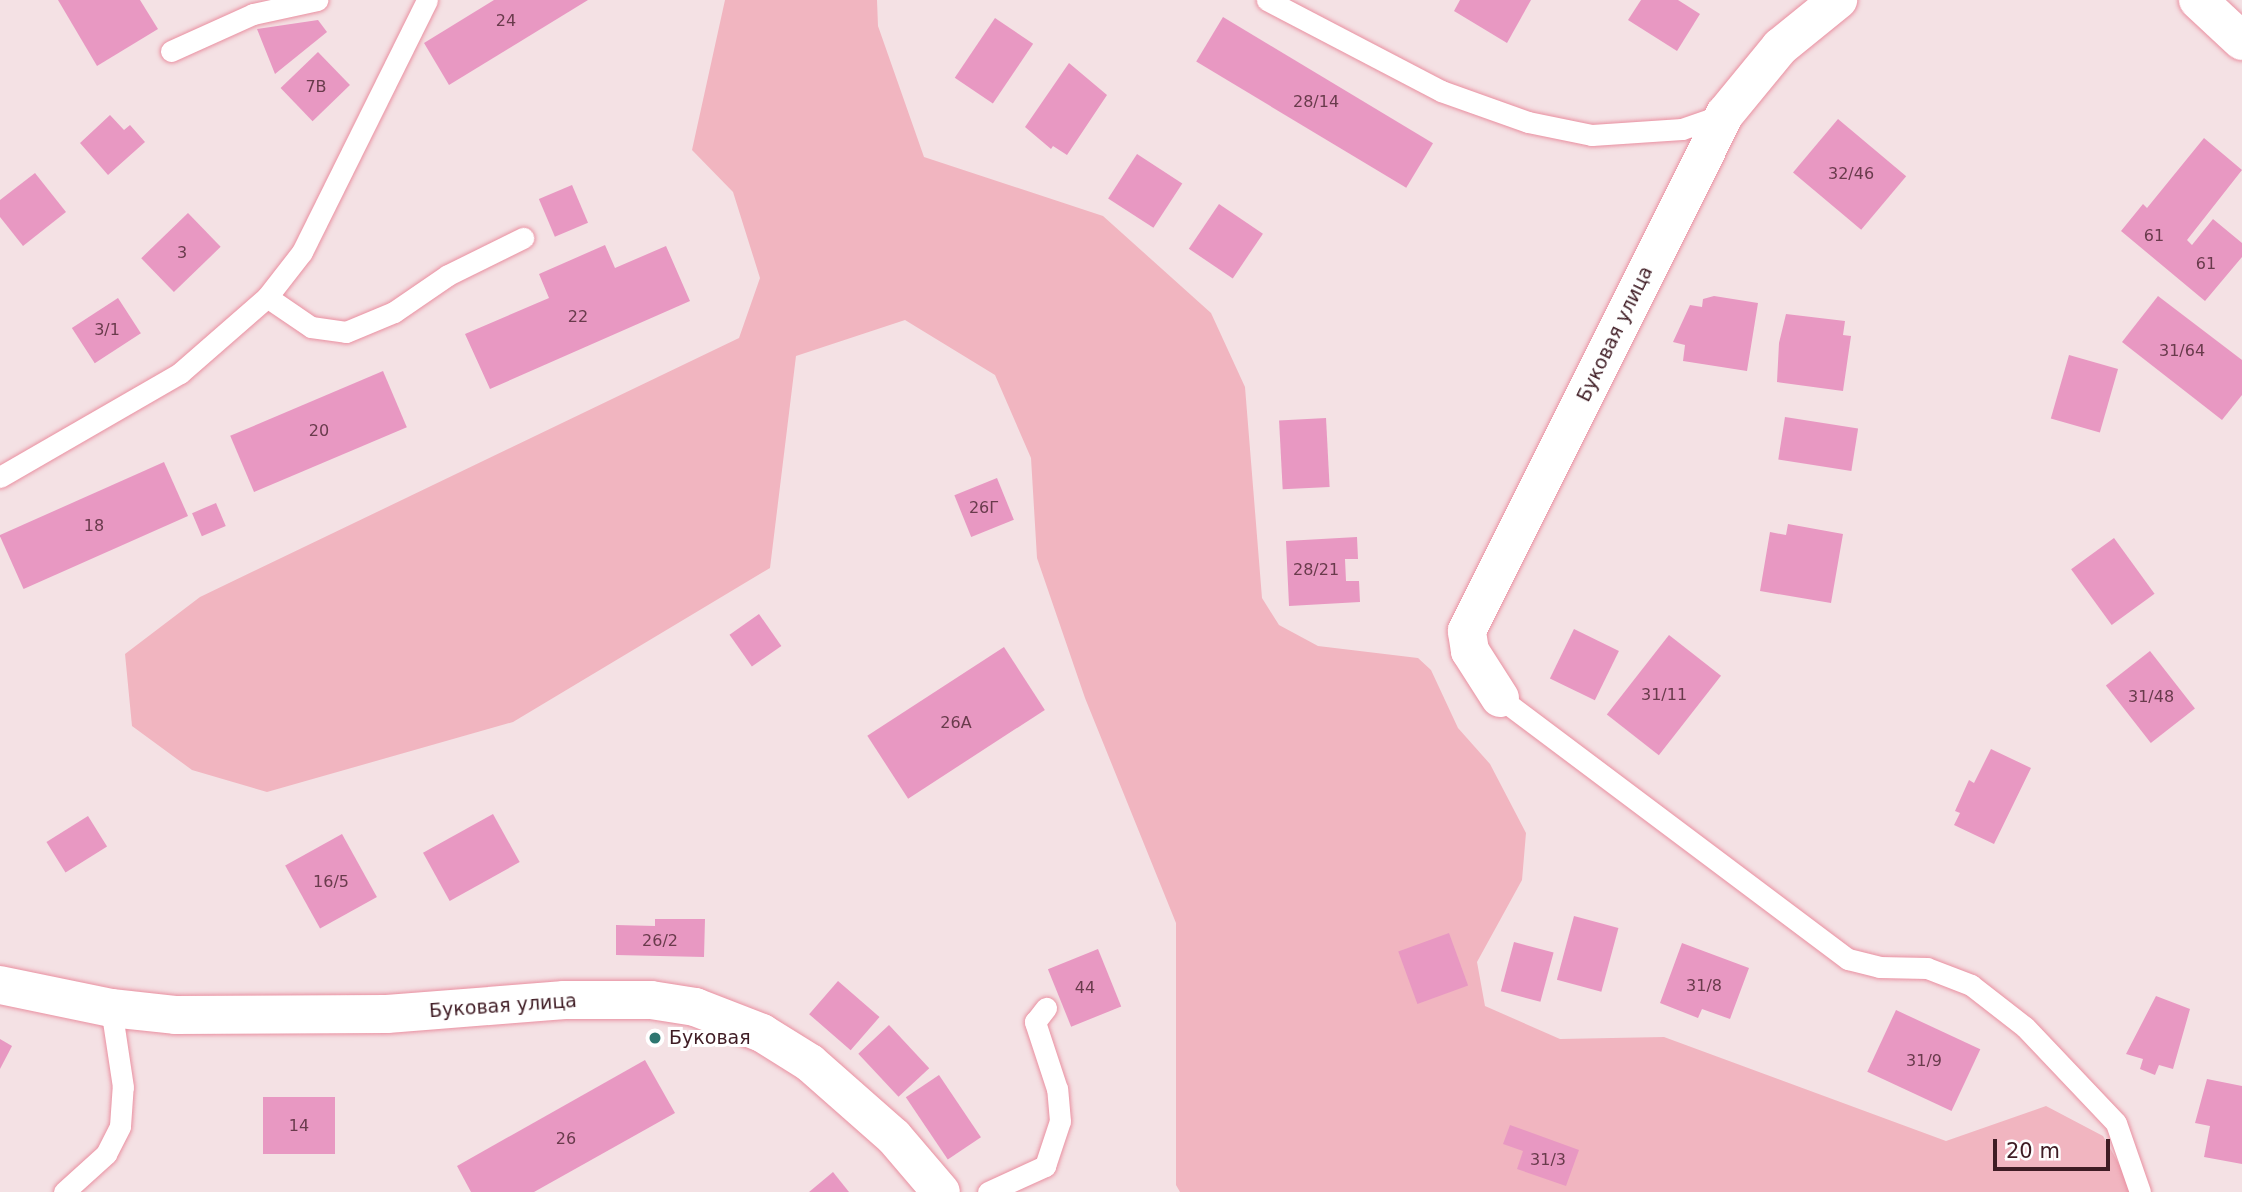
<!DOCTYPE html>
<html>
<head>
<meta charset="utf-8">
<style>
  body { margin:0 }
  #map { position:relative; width:2242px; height:1192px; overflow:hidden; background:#f4e1e4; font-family:"DejaVu Sans",sans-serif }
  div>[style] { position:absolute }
  .green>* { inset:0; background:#f1b5c0 }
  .building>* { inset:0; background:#e898c2; transform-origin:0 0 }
  .roads { filter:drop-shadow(0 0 2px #e990a1) drop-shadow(0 0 2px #e990a1) }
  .lane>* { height:21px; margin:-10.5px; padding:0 10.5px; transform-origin:10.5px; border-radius:10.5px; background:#fff }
  .street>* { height:38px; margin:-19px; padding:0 19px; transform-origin:19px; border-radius:19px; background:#fff }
  .dots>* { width:19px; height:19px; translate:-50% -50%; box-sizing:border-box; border:4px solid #fff; border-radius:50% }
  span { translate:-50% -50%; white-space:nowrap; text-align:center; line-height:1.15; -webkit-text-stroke:6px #fff; paint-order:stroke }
  .number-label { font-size:16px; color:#693b4c }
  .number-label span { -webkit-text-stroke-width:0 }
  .street-label { font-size:19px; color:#3f1c24 }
  .poi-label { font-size:19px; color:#3f1c24 }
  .left { translate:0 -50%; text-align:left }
  .scale { position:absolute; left:1993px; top:1139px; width:117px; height:32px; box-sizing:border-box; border:4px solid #3f1c24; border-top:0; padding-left:9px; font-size:21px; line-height:24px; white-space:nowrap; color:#3f1c24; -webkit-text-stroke:5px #fff; paint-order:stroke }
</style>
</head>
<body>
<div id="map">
  <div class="green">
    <div style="clip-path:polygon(725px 0,877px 0,878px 26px,924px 157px,1103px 216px,1211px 313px,1245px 387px,1262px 598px,1279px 625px,1318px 646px,1418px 658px,1431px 670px,1458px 728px,1490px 764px,1526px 833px,1522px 880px,1477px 962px,1485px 1006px,1560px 1039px,1664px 1037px,1946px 1141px,2046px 1106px,2103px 1136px,2135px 1192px,1180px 1192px,1176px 1185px,1176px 923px,1085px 698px,1037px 558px,1031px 458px,995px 375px,905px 320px,796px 356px,770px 568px,513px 722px,267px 792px,192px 770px,132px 726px,125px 654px,200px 597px,739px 338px,760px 278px,733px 192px,692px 150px)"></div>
  </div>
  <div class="building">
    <div style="clip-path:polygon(58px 0,140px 0,158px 29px,97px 66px)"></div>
    <div style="clip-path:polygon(494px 0,588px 0,449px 85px,424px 43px)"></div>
    <div style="clip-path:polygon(1460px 0,1531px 0,1507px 43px,1454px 11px)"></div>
    <div style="clip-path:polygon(1641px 0,1678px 0,1700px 14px,1677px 51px,1628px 20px)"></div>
    <div style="left:1223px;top:17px;width:245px;height:52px;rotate:31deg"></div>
    <div style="left:995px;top:18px;width:46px;height:72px;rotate:34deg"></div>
    <div style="clip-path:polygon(318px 20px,327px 32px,275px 74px,257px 29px)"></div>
    <div style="left:318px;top:52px;width:46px;height:52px;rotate:46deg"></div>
    <div style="clip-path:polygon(1069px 63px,1107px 95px,1067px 155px,1053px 146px,1051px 149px,1025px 127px)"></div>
    <div style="clip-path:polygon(110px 115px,124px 130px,130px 125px,145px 142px,108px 175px,80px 143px)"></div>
    <div style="left:1838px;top:119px;width:89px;height:70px;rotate:40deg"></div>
    <div style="clip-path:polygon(2204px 138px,2242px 170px,2187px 240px,2192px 245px,2213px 219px,2242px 243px,2242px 257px,2205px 301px,2121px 231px,2143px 204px,2147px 208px)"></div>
    <div style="left:1137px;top:154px;width:54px;height:53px;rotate:33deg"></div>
    <div style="clip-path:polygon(35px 173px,66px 212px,23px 246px,0 217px,0 200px)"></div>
    <div style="left:572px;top:185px;width:41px;height:36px;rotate:67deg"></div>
    <div style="left:1219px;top:204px;width:53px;height:54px;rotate:34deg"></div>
    <div style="left:188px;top:213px;width:47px;height:65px;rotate:46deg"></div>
    <div style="clip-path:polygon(605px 245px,615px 268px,666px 246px,690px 301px,490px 389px,465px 334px,549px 298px,539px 274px)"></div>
    <div style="clip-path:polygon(1714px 296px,1758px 303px,1747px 371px,1683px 361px,1685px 345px,1673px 342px,1690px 305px,1702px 307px,1703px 299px)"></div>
    <div style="clip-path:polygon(2158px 296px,2242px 360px,2242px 395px,2222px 420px,2122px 342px)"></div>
    <div style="left:118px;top:298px;width:42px;height:55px;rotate:57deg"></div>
    <div style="clip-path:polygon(1786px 314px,1845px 321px,1843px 335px,1851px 336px,1843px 391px,1777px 382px,1779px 343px)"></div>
    <div style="left:2069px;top:355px;width:51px;height:66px;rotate:16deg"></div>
    <div style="left:383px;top:371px;width:61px;height:166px;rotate:67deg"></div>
    <div style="left:1785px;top:417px;width:74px;height:43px;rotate:9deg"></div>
    <div style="left:1326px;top:418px;width:69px;height:47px;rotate:87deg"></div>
    <div style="left:164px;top:462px;width:59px;height:180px;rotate:66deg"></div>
    <div style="left:997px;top:478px;width:45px;height:46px;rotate:68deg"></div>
    <div style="left:216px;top:503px;width:25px;height:26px;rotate:67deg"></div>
    <div style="clip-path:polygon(1788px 524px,1843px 534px,1831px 603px,1760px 591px,1770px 532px,1786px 535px)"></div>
    <div style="clip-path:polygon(1357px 537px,1358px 559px,1345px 559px,1346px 581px,1359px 581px,1360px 602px,1289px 606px,1286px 541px)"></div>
    <div style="left:2114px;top:538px;width:69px;height:53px;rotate:54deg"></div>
    <div style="left:759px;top:614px;width:39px;height:36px;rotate:55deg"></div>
    <div style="left:1574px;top:629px;width:50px;height:55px;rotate:26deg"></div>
    <div style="left:1669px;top:635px;width:66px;height:101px;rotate:38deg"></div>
    <div style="left:1004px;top:647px;width:75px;height:163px;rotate:57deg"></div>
    <div style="left:2150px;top:651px;width:73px;height:56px;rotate:52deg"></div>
    <div style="clip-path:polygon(1991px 749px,2031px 768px,1994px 844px,1954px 825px,1960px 813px,1955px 811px,1969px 780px,1974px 783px)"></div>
    <div style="left:493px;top:814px;width:55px;height:80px;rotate:61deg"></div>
    <div style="left:88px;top:816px;width:36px;height:49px;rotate:58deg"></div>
    <div style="left:342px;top:834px;width:72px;height:65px;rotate:61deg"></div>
    <div style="left:1574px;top:916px;width:46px;height:66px;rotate:15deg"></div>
    <div style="clip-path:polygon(655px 919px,705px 919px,704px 957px,616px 955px,616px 925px,655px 926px)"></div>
    <div style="left:1449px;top:933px;width:56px;height:54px;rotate:70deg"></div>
    <div style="left:1514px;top:942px;width:41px;height:51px;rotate:15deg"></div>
    <div style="clip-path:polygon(1682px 943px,1749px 968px,1730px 1019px,1702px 1009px,1698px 1018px,1660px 1003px)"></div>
    <div style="left:1098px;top:949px;width:62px;height:54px;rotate:68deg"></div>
    <div style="left:838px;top:981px;width:55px;height:44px;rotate:41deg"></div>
    <div style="clip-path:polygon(2156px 996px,2190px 1009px,2173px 1069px,2159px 1065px,2155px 1075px,2140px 1069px,2143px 1059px,2126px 1054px)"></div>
    <div style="left:1896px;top:1010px;width:93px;height:68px;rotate:25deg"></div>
    <div style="left:889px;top:1025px;width:59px;height:42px;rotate:47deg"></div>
    <div style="clip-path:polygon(0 1039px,12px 1046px,0 1069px)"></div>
    <div style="clip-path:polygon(645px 1060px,675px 1113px,534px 1192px,471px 1192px,457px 1166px)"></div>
    <div style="left:939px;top:1075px;width:75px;height:40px;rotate:56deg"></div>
    <div style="clip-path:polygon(2207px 1079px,2242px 1086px,2242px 1164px,2204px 1157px,2210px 1126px,2195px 1123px)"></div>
    <div style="left:263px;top:1097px;width:72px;height:57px"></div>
    <div style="clip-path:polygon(1510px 1125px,1579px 1150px,1566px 1186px,1517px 1169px,1523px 1151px,1503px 1144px)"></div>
    <div style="clip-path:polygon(833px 1172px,849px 1192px,809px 1192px)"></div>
  </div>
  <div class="roads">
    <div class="lane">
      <div style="left:1267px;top:0;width:196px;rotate:27.6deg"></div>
      <div style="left:1441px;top:91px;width:92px;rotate:19.6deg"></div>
      <div style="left:1528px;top:122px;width:65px;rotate:11.5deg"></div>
      <div style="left:1592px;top:135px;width:90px;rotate:-3.8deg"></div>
      <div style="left:1682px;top:129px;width:46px;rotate:-19.2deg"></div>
      <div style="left:171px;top:51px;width:90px;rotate:-24.3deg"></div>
      <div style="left:253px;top:14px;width:66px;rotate:-12.3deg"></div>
      <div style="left:267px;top:297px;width:53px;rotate:34.3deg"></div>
      <div style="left:311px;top:327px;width:35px;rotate:8deg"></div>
      <div style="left:346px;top:332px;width:52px;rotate:-22.6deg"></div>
      <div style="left:394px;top:312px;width:65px;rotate:-34.4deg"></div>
      <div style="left:448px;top:275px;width:84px;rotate:-26.3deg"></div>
      <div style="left:0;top:477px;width:208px;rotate:-30deg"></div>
      <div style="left:180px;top:373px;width:116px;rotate:-41.1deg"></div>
      <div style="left:267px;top:297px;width:57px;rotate:-52.1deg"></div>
      <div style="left:302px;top:252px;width:281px;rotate:-63.6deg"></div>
      <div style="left:1500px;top:698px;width:435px;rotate:36.9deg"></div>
      <div style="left:1848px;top:959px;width:32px;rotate:14deg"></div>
      <div style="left:1879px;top:967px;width:48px;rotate:1.2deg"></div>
      <div style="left:1927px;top:968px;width:47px;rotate:21.1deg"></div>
      <div style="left:1971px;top:985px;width:68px;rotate:37.9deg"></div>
      <div style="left:2025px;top:1027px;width:132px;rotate:46.5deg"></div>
      <div style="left:2116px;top:1123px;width:73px;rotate:70.8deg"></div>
      <div style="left:64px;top:1192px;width:57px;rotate:-42.1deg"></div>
      <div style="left:106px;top:1154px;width:31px;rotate:-63deg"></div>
      <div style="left:120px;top:1126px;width:39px;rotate:-86deg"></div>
      <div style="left:123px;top:1087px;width:80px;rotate:-98.6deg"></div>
      <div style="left:988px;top:1192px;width:63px;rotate:-24.5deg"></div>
      <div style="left:1045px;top:1166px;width:47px;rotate:-71.6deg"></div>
      <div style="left:1060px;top:1121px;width:32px;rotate:-95deg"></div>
      <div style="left:1057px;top:1089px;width:71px;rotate:-108.2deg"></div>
      <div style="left:1035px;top:1022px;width:18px;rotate:-52deg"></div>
    </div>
    <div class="street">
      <div style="left:2198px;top:0;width:60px;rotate:43deg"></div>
      <div style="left:1500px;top:698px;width:56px;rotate:-122.6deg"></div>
      <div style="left:1470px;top:651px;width:20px;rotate:-99deg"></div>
      <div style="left:1467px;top:631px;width:578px;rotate:-63.48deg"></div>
      <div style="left:1725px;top:114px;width:87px;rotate:-50.6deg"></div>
      <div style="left:1780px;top:47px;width:75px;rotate:-39deg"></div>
      <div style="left:0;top:985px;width:113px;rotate:11.7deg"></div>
      <div style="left:111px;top:1008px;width:64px;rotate:6.2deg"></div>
      <div style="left:175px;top:1015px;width:212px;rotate:-0.3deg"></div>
      <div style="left:387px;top:1014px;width:178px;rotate:-4.5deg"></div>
      <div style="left:564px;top:1000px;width:87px"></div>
      <div style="left:651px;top:1000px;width:45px;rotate:9deg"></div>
      <div style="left:695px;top:1007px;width:72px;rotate:21.2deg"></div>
      <div style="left:762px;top:1033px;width:57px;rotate:32deg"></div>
      <div style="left:810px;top:1063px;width:112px;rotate:41.4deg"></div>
      <div style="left:894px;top:1137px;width:72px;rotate:49.5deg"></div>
    </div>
  </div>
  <div class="dots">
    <div style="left:655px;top:1038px;background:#2e7670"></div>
  </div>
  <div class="number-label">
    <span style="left:506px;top:21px">24</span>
    <span style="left:316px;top:87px">7В</span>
    <span style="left:1316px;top:102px">28/14</span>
    <span style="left:1851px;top:174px">32/46</span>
    <span style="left:2154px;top:236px">61</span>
    <span style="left:182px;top:253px">3</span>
    <span style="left:2206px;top:264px">61</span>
    <span style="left:578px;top:317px">22</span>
    <span style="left:107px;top:330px">3/1</span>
    <span style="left:2182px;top:351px">31/64</span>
    <span style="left:319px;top:431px">20</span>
    <span style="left:984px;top:508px">26Г</span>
    <span style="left:94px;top:526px">18</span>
    <span style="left:1316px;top:570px">28/21</span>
    <span style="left:1664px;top:695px">31/11</span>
    <span style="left:2151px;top:697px">31/48</span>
    <span style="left:956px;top:723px">26А</span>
    <span style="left:331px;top:882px">16/5</span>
    <span style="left:660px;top:941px">26/2</span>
    <span style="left:1704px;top:986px">31/8</span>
    <span style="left:1085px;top:988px">44</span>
    <span style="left:1924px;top:1061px">31/9</span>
    <span style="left:299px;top:1126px">14</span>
    <span style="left:566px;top:1139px">26</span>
    <span style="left:1548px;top:1160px">31/3</span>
  </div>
  <div class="street-label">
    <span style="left:1615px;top:334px;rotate:-64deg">Буковая улица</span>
    <span style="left:503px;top:1006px;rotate:-4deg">Буковая улица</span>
  </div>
  <div class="poi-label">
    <span class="left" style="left:669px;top:1038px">Буковая</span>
  </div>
  <div class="scale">20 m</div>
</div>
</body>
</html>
